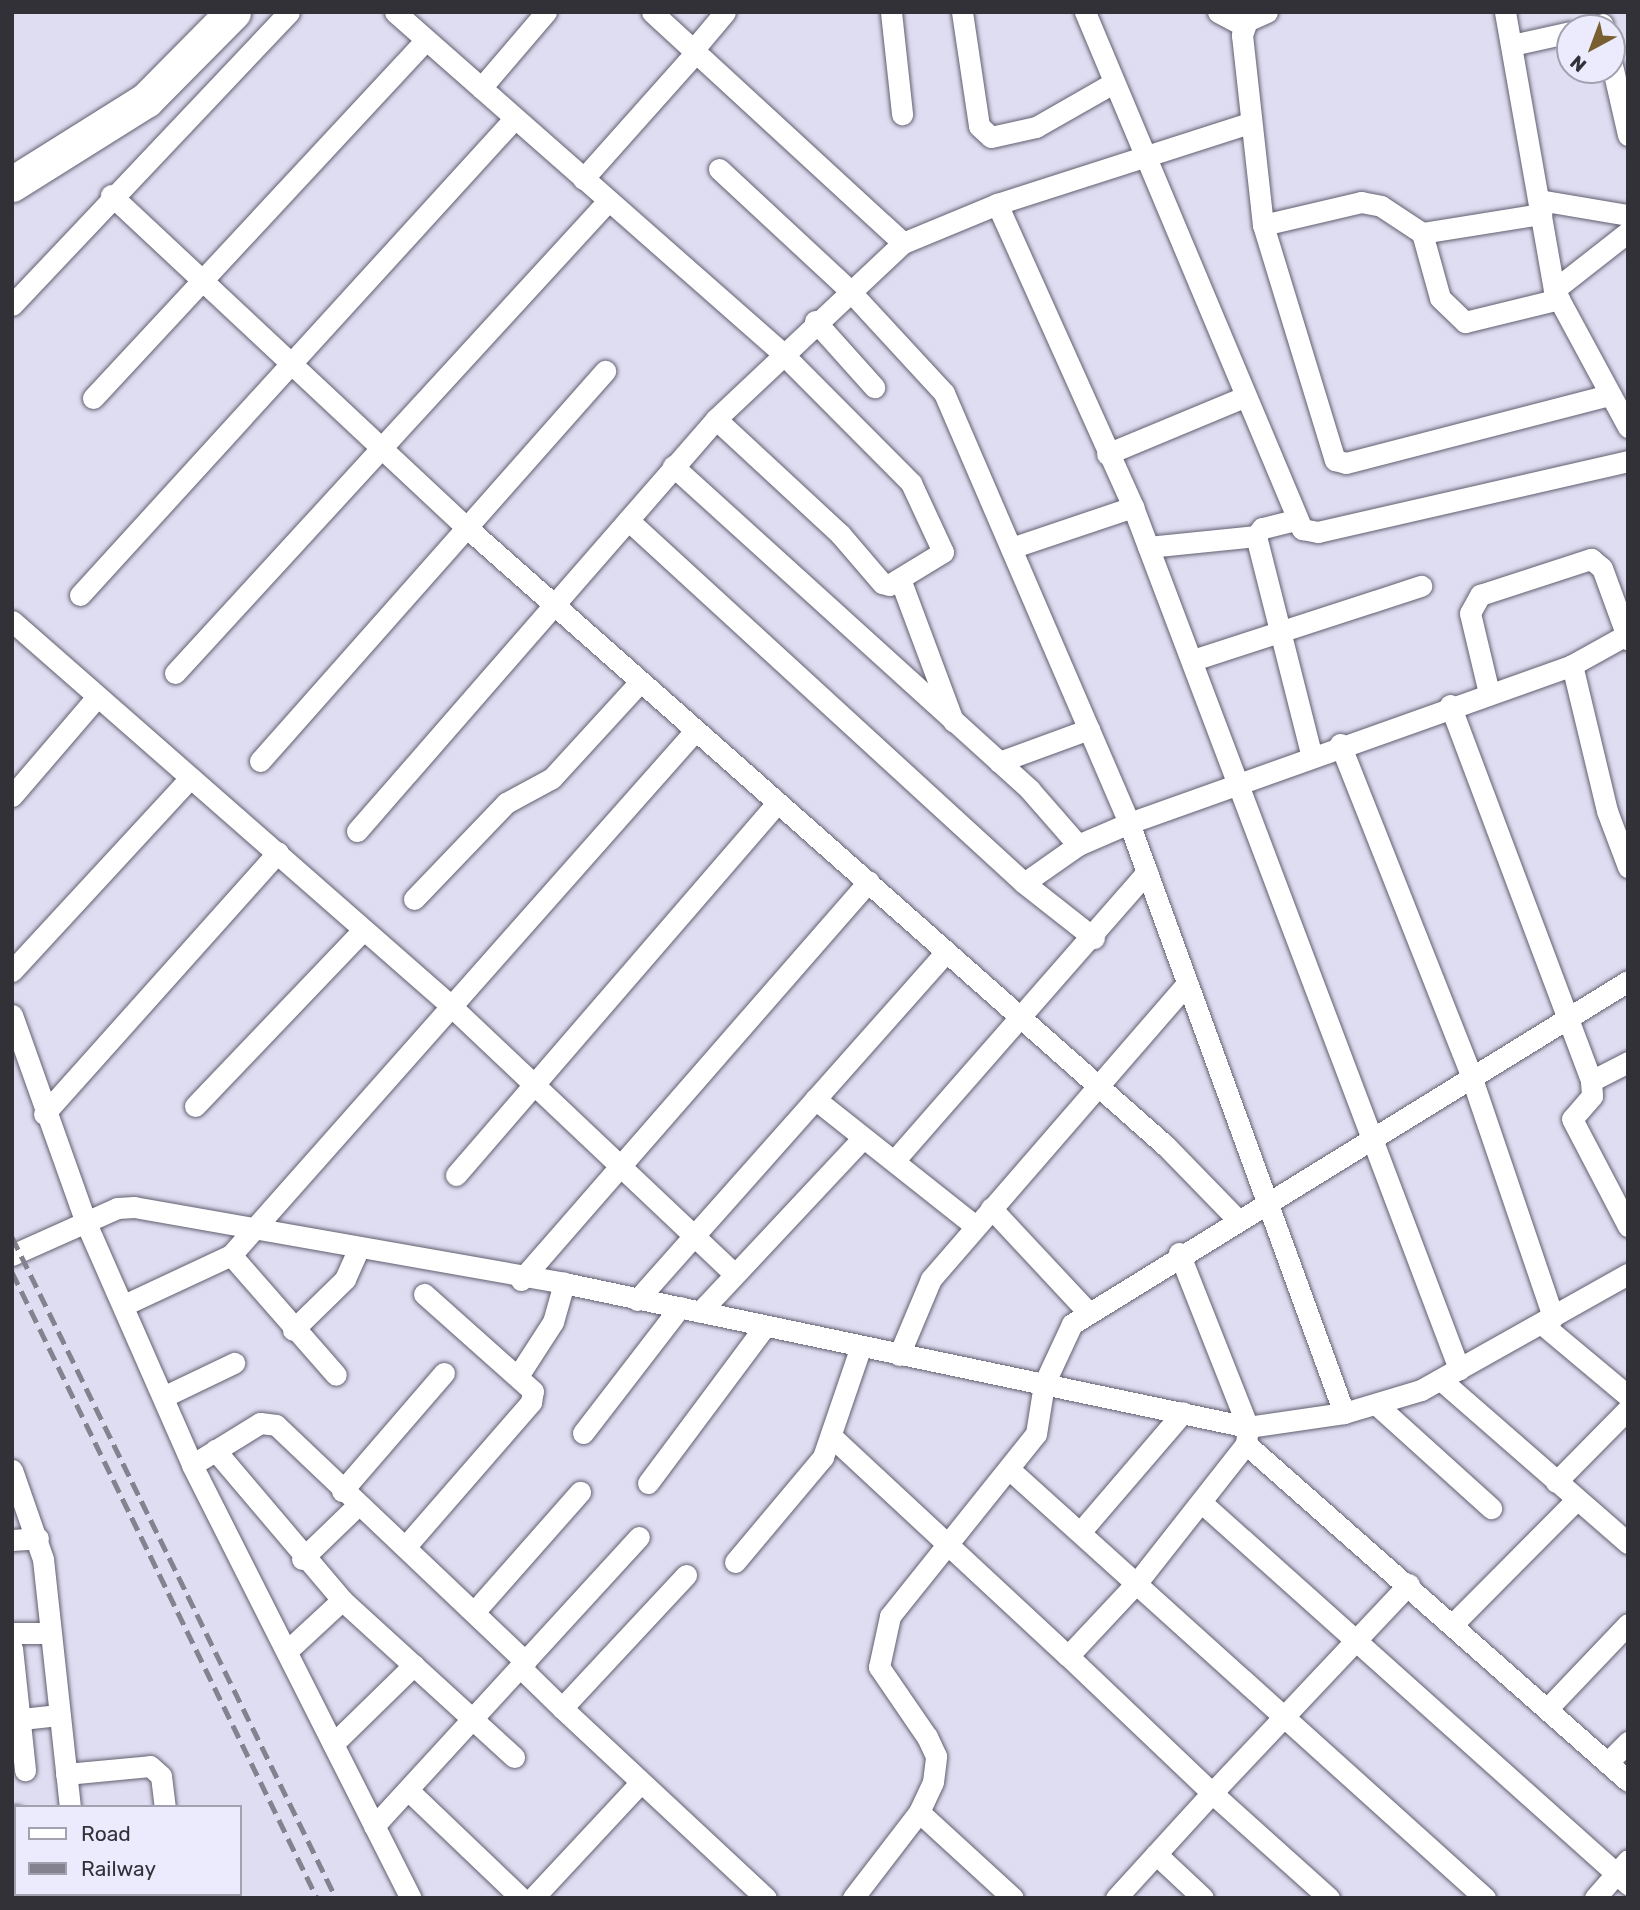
<!DOCTYPE html>
<html>
<head>
<meta charset="utf-8">
<style>
  body { margin:0 }
  #map { position:relative; width:1640px; height:1910px; overflow:hidden; background:#dfddf1; font-family:Rubik,sans-serif }
  div>[style] { position:absolute }
  .roads { filter:drop-shadow(0 0 2px #615f70) drop-shadow(0 0 2px #615f70) }
  .street>* { height:21px; margin:-10.5px; padding:0 10.5px; transform-origin:10.5px; border-radius:10.5px; background:#fff }
  .primary>* { height:35px; margin:-17.5px; padding:0 17.5px; transform-origin:17.5px; border-radius:17.5px; background:#fff }
  .rail>* { height:5px; margin-top:-2.5px; transform-origin:0; background:repeating-linear-gradient(90deg,#84828f 0 14px,transparent 0 21px) }
  span { translate:-50% -50%; white-space:nowrap; text-align:center; line-height:1.15; -webkit-text-stroke:7px #ecebfe; paint-order:stroke }
  .frame { position:absolute; inset:0; border:14px solid #323138; pointer-events:none }
  .legend { position:absolute; left:14px; top:1805px; width:228px; height:91px; box-sizing:border-box; background:#ecebfe; border:2px solid #a2a1af; margin:0; padding:9px 12px; list-style:none; font-size:21px; color:#323138 }
  .legend li { display:flex; align-items:center; gap:14px; height:35px }
  .legend b { width:35px; border:2px solid #a2a1af }
  .north { position:absolute; left:1556px; top:14px; width:70px; height:70px; box-sizing:border-box; background:#ecebfe; border:2px solid #a2a1af; border-radius:50%; rotate:221deg; font-size:19px; font-weight:700; line-height:28px; text-align:center; color:#323138 }
  .north::after { content:''; display:block; margin:auto; width:24px; height:32px; background:#785e30; clip-path:polygon(50% 0,100% 100%,50% 72%,0 100%) }
</style>
</head>
<body>
<div id="map">
  <div class="roads">
    <div class="street">
      <div style="left:395px;top:12px;width:514px;rotate:41.37deg"></div>
      <div style="left:781px;top:352px;width:185px;rotate:45.2deg"></div>
      <div style="left:911px;top:483px;width:76px;rotate:65.1deg"></div>
      <div style="left:943px;top:552px;width:63px;rotate:148.6deg"></div>
      <div style="left:889px;top:585px;width:7px;rotate:-164deg"></div>
      <div style="left:882px;top:583px;width:65px;rotate:-130.6deg"></div>
      <div style="left:840px;top:534px;width:169px;rotate:-137.2deg"></div>
      <div style="left:652px;top:12px;width:341px;rotate:42.6deg"></div>
      <div style="left:891px;top:12px;width:103px;rotate:83.8deg"></div>
      <div style="left:962px;top:12px;width:115px;rotate:81.5deg"></div>
      <div style="left:979px;top:126px;width:16px;rotate:43deg"></div>
      <div style="left:991px;top:137px;width:46px;rotate:-12.5deg"></div>
      <div style="left:1036px;top:127px;width:89px;rotate:-29.7deg"></div>
      <div style="left:1085px;top:12px;width:561px;rotate:67.23deg"></div>
      <div style="left:1302px;top:529px;width:16px;rotate:11deg"></div>
      <div style="left:1318px;top:532px;width:318px;rotate:-12.9deg"></div>
      <div style="left:1218px;top:12px;width:30px;rotate:28deg"></div>
      <div style="left:1267px;top:12px;width:22px;rotate:156deg"></div>
      <div style="left:1247px;top:21px;width:15px;rotate:110deg"></div>
      <div style="left:1242px;top:35px;width:191px;rotate:83.7deg"></div>
      <div style="left:1263px;top:225px;width:246px;rotate:73deg"></div>
      <div style="left:1335px;top:460px;width:11px;rotate:15deg"></div>
      <div style="left:1346px;top:463px;width:272px;rotate:-14.5deg"></div>
      <div style="left:1505px;top:12px;width:282px;rotate:80deg"></div>
      <div style="left:1554px;top:290px;width:156px;rotate:61.6deg"></div>
      <div style="left:1587px;top:28px;width:16px;rotate:-14deg"></div>
      <div style="left:1512px;top:45px;width:59px;rotate:-12.6deg"></div>
      <div style="left:694px;top:49px;width:48px;rotate:-50deg"></div>
      <div style="left:1612px;top:65px;width:72px;rotate:77.1deg"></div>
      <div style="left:481px;top:88px;width:100px;rotate:-49.5deg"></div>
      <div style="left:719px;top:169px;width:178px;rotate:42.9deg"></div>
      <div style="left:849px;top:290px;width:140px;rotate:47.3deg"></div>
      <div style="left:944px;top:393px;width:468px;rotate:66.7deg"></div>
      <div style="left:1129px;top:823px;width:628px;rotate:69.98deg"></div>
      <div style="left:583px;top:179px;width:171px;rotate:-48.3deg"></div>
      <div style="left:111px;top:195px;width:483px;rotate:43.1deg"></div>
      <div style="left:464px;top:525px;width:937px;rotate:41.5deg"></div>
      <div style="left:1166px;top:1146px;width:100px;rotate:45.8deg"></div>
      <div style="left:1539px;top:200px;width:90px;rotate:9.6deg"></div>
      <div style="left:997px;top:204px;width:332px;rotate:65.8deg"></div>
      <div style="left:1133px;top:507px;width:922px;rotate:69.28deg"></div>
      <div style="left:1263px;top:225px;width:101px;rotate:-13.2deg"></div>
      <div style="left:1361px;top:202px;width:20px;rotate:11deg"></div>
      <div style="left:1381px;top:206px;width:49px;rotate:33.4deg"></div>
      <div style="left:1422px;top:233px;width:121px;rotate:-9.1deg"></div>
      <div style="left:1422px;top:233px;width:67px;rotate:74.5deg"></div>
      <div style="left:1440px;top:298px;width:35px;rotate:44deg"></div>
      <div style="left:1465px;top:322px;width:97px;rotate:-13.7deg"></div>
      <div style="left:1554px;top:290px;width:94px;rotate:-38.1deg"></div>
      <div style="left:12px;top:305px;width:403px;rotate:-46.6deg"></div>
      <div style="left:815px;top:321px;width:89px;rotate:48.2deg"></div>
      <div style="left:93px;top:398px;width:489px;rotate:-47.1deg"></div>
      <div style="left:1107px;top:454px;width:148px;rotate:-22.6deg"></div>
      <div style="left:673px;top:466px;width:482px;rotate:42.2deg"></div>
      <div style="left:1030px;top:790px;width:73px;rotate:48.9deg"></div>
      <div style="left:628px;top:520px;width:537px;rotate:42.51deg"></div>
      <div style="left:1024px;top:883px;width:89px;rotate:38.2deg"></div>
      <div style="left:1295px;top:520px;width:34px;rotate:166deg"></div>
      <div style="left:1262px;top:528px;width:10px;rotate:127deg"></div>
      <div style="left:1256px;top:536px;width:225px;rotate:75.8deg"></div>
      <div style="left:1148px;top:547px;width:109px;rotate:-5.8deg"></div>
      <div style="left:1011px;top:548px;width:129px;rotate:-18.6deg"></div>
      <div style="left:900px;top:579px;width:152px;rotate:69.5deg"></div>
      <div style="left:80px;top:595px;width:644px;rotate:-47.64deg"></div>
      <div style="left:12px;top:621px;width:582px;rotate:41.24deg"></div>
      <div style="left:450px;top:1005px;width:391px;rotate:43.4deg"></div>
      <div style="left:1193px;top:660px;width:240px;rotate:-18deg"></div>
      <div style="left:1572px;top:665px;width:150px;rotate:76.5deg"></div>
      <div style="left:1607px;top:811px;width:60px;rotate:69.4deg"></div>
      <div style="left:175px;top:673px;width:641px;rotate:-47.47deg"></div>
      <div style="left:1489px;top:693px;width:82px;rotate:-103.4deg"></div>
      <div style="left:1470px;top:613px;width:21px;rotate:-61deg"></div>
      <div style="left:1480px;top:595px;width:117px;rotate:-18deg"></div>
      <div style="left:1591px;top:559px;width:14px;rotate:39deg"></div>
      <div style="left:1602px;top:568px;width:76px;rotate:69.9deg"></div>
      <div style="left:1450px;top:705px;width:402px;rotate:69.4deg"></div>
      <div style="left:1591px;top:1081px;width:15px;rotate:86deg"></div>
      <div style="left:1592px;top:1096px;width:30px;rotate:131deg"></div>
      <div style="left:1572px;top:1119px;width:121px;rotate:62.4deg"></div>
      <div style="left:1340px;top:744px;width:354px;rotate:68.4deg"></div>
      <div style="left:1470px;top:1073px;width:258px;rotate:71.2deg"></div>
      <div style="left:260px;top:761px;width:521px;rotate:-48.5deg"></div>
      <div style="left:999px;top:762px;width:96px;rotate:-20.1deg"></div>
      <div style="left:12px;top:796px;width:130px;rotate:-49.4deg"></div>
      <div style="left:357px;top:831px;width:546px;rotate:-48.93deg"></div>
      <div style="left:716px;top:419px;width:257px;rotate:-43.3deg"></div>
      <div style="left:903px;top:243px;width:102px;rotate:-22.5deg"></div>
      <div style="left:997px;top:204px;width:266px;rotate:-17.8deg"></div>
      <div style="left:1024px;top:883px;width:66px;rotate:-35.1deg"></div>
      <div style="left:1078px;top:845px;width:56px;rotate:-23.3deg"></div>
      <div style="left:1129px;top:823px;width:470px;rotate:-19.6deg"></div>
      <div style="left:1572px;top:665px;width:64px;rotate:-29deg"></div>
      <div style="left:414px;top:899px;width:133px;rotate:-46.2deg"></div>
      <div style="left:506px;top:803px;width:52px;rotate:-28.5deg"></div>
      <div style="left:552px;top:778px;width:130px;rotate:-47.5deg"></div>
      <div style="left:12px;top:971px;width:263px;rotate:-47.3deg"></div>
      <div style="left:12px;top:1015px;width:221px;rotate:70.4deg"></div>
      <div style="left:86px;top:1223px;width:264px;rotate:66.3deg"></div>
      <div style="left:192px;top:1465px;width:485px;rotate:63.2deg"></div>
      <div style="left:1591px;top:1081px;width:42px;rotate:-27.2deg"></div>
      <div style="left:815px;top:1099px;width:204px;rotate:38.4deg"></div>
      <div style="left:195px;top:1106px;width:243px;rotate:-46.3deg"></div>
      <div style="left:44px;top:1114px;width:351px;rotate:-48.2deg"></div>
      <div style="left:894px;top:1161px;width:384px;rotate:-48.8deg"></div>
      <div style="left:456px;top:1175px;width:490px;rotate:-49.2deg"></div>
      <div style="left:991px;top:1208px;width:142px;rotate:47deg"></div>
      <div style="left:1179px;top:1253px;width:187px;rotate:68.4deg"></div>
      <div style="left:1248px;top:1427px;width:17px;rotate:97deg"></div>
      <div style="left:1246px;top:1444px;width:509px;rotate:41.42deg"></div>
      <div style="left:12px;top:1255px;width:115px;rotate:-24.1deg"></div>
      <div style="left:117px;top:1208px;width:17px;rotate:-3deg"></div>
      <div style="left:134px;top:1207px;width:437px;rotate:10deg"></div>
      <div style="left:564px;top:1283px;width:699px;rotate:11.89deg"></div>
      <div style="left:1248px;top:1427px;width:97px;rotate:-8.3deg"></div>
      <div style="left:1344px;top:1413px;width:80px;rotate:-16.6deg"></div>
      <div style="left:1421px;top:1390px;width:237px;rotate:-29.3deg"></div>
      <div style="left:231px;top:1255px;width:159px;rotate:48.8deg"></div>
      <div style="left:521px;top:1280px;width:529px;rotate:-48.91deg"></div>
      <div style="left:637px;top:1300px;width:465px;rotate:-48.4deg"></div>
      <div style="left:124px;top:1305px;width:118px;rotate:-25deg"></div>
      <div style="left:231px;top:1255px;width:698px;rotate:-48.48deg"></div>
      <div style="left:700px;top:1312px;width:237px;rotate:-46.9deg"></div>
      <div style="left:1542px;top:1324px;width:112px;rotate:39.9deg"></div>
      <div style="left:293px;top:1330px;width:73px;rotate:-44.4deg"></div>
      <div style="left:345px;top:1279px;width:34px;rotate:-66deg"></div>
      <div style="left:899px;top:1355px;width:82px;rotate:-67.2deg"></div>
      <div style="left:931px;top:1279px;width:391px;rotate:-49.1deg"></div>
      <div style="left:518px;top:1376px;width:64px;rotate:-57.1deg"></div>
      <div style="left:553px;top:1322px;width:41px;rotate:-74.2deg"></div>
      <div style="left:1441px;top:1380px;width:248px;rotate:41.1deg"></div>
      <div style="left:163px;top:1397px;width:79px;rotate:-25.6deg"></div>
      <div style="left:1377px;top:1405px;width:154px;rotate:42.1deg"></div>
      <div style="left:583px;top:1433px;width:159px;rotate:-52.4deg"></div>
      <div style="left:831px;top:1436px;width:323px;rotate:42.9deg"></div>
      <div style="left:215px;top:1450px;width:197px;rotate:49.7deg"></div>
      <div style="left:342px;top:1600px;width:233px;rotate:42.4deg"></div>
      <div style="left:192px;top:1465px;width:80px;rotate:-31.7deg"></div>
      <div style="left:260px;top:1423px;width:16px;rotate:7deg"></div>
      <div style="left:276px;top:1425px;width:344px;rotate:43.5deg"></div>
      <div style="left:1009px;top:1469px;width:641px;rotate:42.03deg"></div>
      <div style="left:12px;top:1470px;width:94px;rotate:70.8deg"></div>
      <div style="left:43px;top:1559px;width:249px;rotate:83.8deg"></div>
      <div style="left:1556px;top:1482px;width:103px;rotate:-45.4deg"></div>
      <div style="left:648px;top:1483px;width:196px;rotate:-53.3deg"></div>
      <div style="left:342px;top:1491px;width:156px;rotate:-49.2deg"></div>
      <div style="left:1202px;top:1503px;width:572px;rotate:41.81deg"></div>
      <div style="left:1082px;top:1530px;width:155px;rotate:-49.4deg"></div>
      <div style="left:12px;top:1540px;width:26px;rotate:-4deg"></div>
      <div style="left:406px;top:1546px;width:191px;rotate:-49deg"></div>
      <div style="left:531px;top:1402px;width:11px;rotate:-80deg"></div>
      <div style="left:533px;top:1391px;width:146px;rotate:-138.3deg"></div>
      <div style="left:302px;top:1559px;width:78px;rotate:-44deg"></div>
      <div style="left:735px;top:1562px;width:137px;rotate:-50deg"></div>
      <div style="left:823px;top:1457px;width:117px;rotate:-71.1deg"></div>
      <div style="left:475px;top:1611px;width:159px;rotate:-48.6deg"></div>
      <div style="left:1452px;top:1625px;width:176px;rotate:-45.2deg"></div>
      <div style="left:12px;top:1633px;width:38px"></div>
      <div style="left:12px;top:1648px;width:123px;rotate:83.9deg"></div>
      <div style="left:287px;top:1651px;width:75px;rotate:-42.8deg"></div>
      <div style="left:520px;top:1667px;width:59px;rotate:44.3deg"></div>
      <div style="left:562px;top:1708px;width:182px;rotate:-47deg"></div>
      <div style="left:562px;top:1708px;width:279px;rotate:43deg"></div>
      <div style="left:1547px;top:1709px;width:117px;rotate:-46.4deg"></div>
      <div style="left:12px;top:1720px;width:47px;rotate:-6.1deg"></div>
      <div style="left:333px;top:1744px;width:113px;rotate:-44.3deg"></div>
      <div style="left:1607px;top:1763px;width:30px;rotate:-45deg"></div>
      <div style="left:66px;top:1774px;width:84px;rotate:-5.4deg"></div>
      <div style="left:150px;top:1766px;width:15px;rotate:42deg"></div>
      <div style="left:161px;top:1776px;width:31px;rotate:83deg"></div>
      <div style="left:408px;top:1790px;width:156px;rotate:43.7deg"></div>
      <div style="left:919px;top:1812px;width:127px;rotate:42.5deg"></div>
      <div style="left:12px;top:1817px;width:4px;rotate:-14deg"></div>
      <div style="left:374px;top:1826px;width:392px;rotate:-47.5deg"></div>
      <div style="left:1156px;top:1854px;width:64px;rotate:43.1deg"></div>
      <div style="left:57px;top:1894px;width:4px;rotate:90deg"></div>
      <div style="left:124px;top:1894px;width:5px;rotate:53deg"></div>
      <div style="left:170px;top:1898px;width:6px;rotate:-45deg"></div>
      <div style="left:533px;top:1898px;width:158px;rotate:-47deg"></div>
      <div style="left:853px;top:1898px;width:108px;rotate:-52.5deg"></div>
      <div style="left:919px;top:1812px;width:33px;rotate:-65deg"></div>
      <div style="left:933px;top:1782px;width:26px;rotate:-83deg"></div>
      <div style="left:936px;top:1756px;width:21px;rotate:-115deg"></div>
      <div style="left:927px;top:1737px;width:85px;rotate:-124.4deg"></div>
      <div style="left:879px;top:1667px;width:52px;rotate:-77.8deg"></div>
      <div style="left:890px;top:1616px;width:233px;rotate:-51.3deg"></div>
      <div style="left:1036px;top:1434px;width:51px;rotate:-80.9deg"></div>
      <div style="left:1044px;top:1384px;width:66px;rotate:-65deg"></div>
      <div style="left:1072px;top:1324px;width:653px;rotate:-31.67deg"></div>
      <div style="left:1116px;top:1898px;width:142px;rotate:-47.6deg"></div>
      <div style="left:1212px;top:1793px;width:199px;rotate:-136.4deg"></div>
      <div style="left:1068px;top:1656px;width:104px;rotate:-46.9deg"></div>
      <div style="left:1139px;top:1580px;width:173px;rotate:-51.8deg"></div>
      <div style="left:1329px;top:1898px;width:157px;rotate:-138.1deg"></div>
      <div style="left:1212px;top:1793px;width:287px;rotate:-46.7deg"></div>
      <div style="left:1595px;top:1898px;width:50px;rotate:-49deg"></div>
    </div>
    <div class="primary">
      <div style="left:12px;top:184px;width:158px;rotate:-32.1deg"></div>
      <div style="left:146px;top:100px;width:124px;rotate:-45.3deg"></div>
    </div>
  </div>
  <div class="rail">
    <div style="left:12px;top:1237px;width:736px;rotate:63.89deg"></div>
    <div style="left:12px;top:1272px;width:696px;rotate:64.02deg"></div>
  </div>
  <div class="frame"></div>
  <ul class="legend">
  <li><b style="height:9px;background:#fff"></b>Road</li>
  <li><b style="height:9px;background:#84828f"></b>Railway</li>
  </ul>
  <div class="north">N</div>
</div>
</body>
</html>
